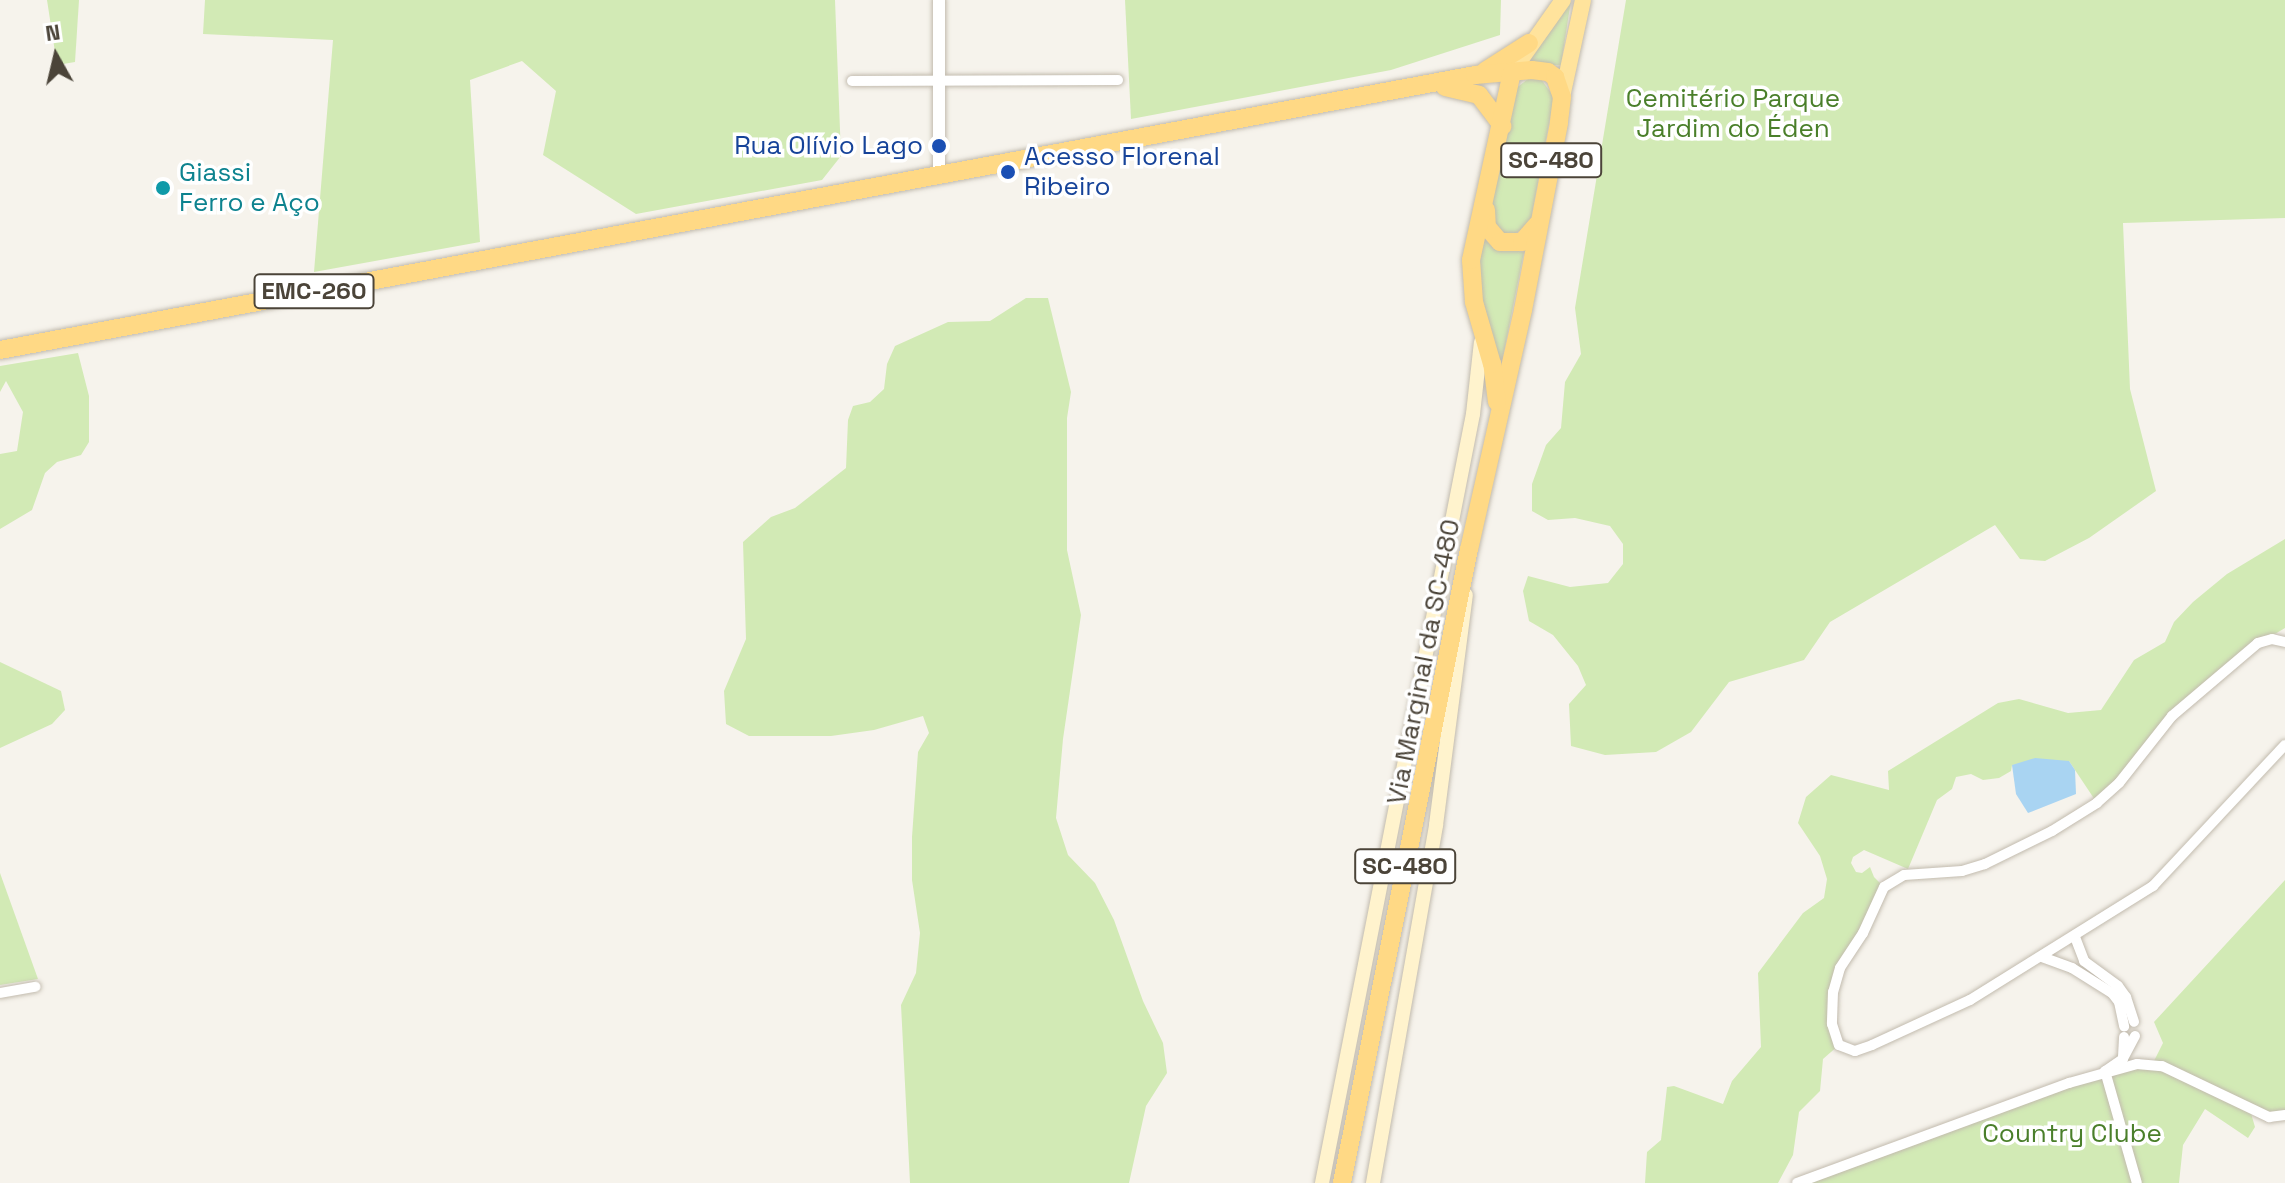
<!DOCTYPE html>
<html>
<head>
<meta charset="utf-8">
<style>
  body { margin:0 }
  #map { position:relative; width:2285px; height:1183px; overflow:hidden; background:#f6f3ec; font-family:"Space Grotesk",sans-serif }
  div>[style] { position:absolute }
  .green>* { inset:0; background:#d2eab5 }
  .water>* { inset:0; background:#a9d4f2 }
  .roads { filter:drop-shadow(0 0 2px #c2bbae) drop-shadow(0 0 2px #c2bbae) }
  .minor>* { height:10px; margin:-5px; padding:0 5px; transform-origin:5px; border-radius:5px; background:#fff }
  .tertiary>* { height:12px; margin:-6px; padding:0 6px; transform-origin:6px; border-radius:6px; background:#fff }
  .secondary>* { height:14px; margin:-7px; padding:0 7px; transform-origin:7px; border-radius:7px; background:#fff3cd }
  .primary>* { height:16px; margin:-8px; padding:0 8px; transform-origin:8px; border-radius:8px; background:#ffe39c }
  .trunk>* { height:18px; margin:-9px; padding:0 9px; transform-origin:9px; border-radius:9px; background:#ffd985 }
  .dots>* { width:22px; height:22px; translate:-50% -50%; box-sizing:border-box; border:4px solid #fff; border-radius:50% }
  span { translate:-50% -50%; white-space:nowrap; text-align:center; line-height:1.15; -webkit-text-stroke:7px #fff; paint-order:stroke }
  .shield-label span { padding:2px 6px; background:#fff; border:2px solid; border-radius:6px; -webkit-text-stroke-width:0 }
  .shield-label { font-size:24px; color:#4b4439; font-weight:700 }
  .park-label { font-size:26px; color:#4a7f2a }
  .transit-label { font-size:26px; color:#164399 }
  .right { translate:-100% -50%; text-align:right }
  .left { translate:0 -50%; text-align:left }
  .culture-label { font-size:26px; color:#0d838f }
  .street-label { font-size:26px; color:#4b4439 }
  .north { position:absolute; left:16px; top:16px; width:80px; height:80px; -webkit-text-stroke:6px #fff; paint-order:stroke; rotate:352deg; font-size:22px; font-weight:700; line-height:32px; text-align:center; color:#4b4439 }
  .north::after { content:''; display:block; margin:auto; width:28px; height:36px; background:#4b4439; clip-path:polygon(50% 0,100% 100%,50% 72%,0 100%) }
</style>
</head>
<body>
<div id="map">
  <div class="green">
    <div style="clip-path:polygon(47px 0,79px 0,75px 62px,57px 65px)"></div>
    <div style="clip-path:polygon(205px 0,835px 0,841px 156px,822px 180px,636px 214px,543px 155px,556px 91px,522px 61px,470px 80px,480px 242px,314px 272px,333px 40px,203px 34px)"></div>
    <div style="clip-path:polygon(1125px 0,1501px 0,1500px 35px,1391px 70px,1131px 119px)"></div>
    <div style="clip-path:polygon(1571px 0,1561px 65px,1523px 65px)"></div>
    <div style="clip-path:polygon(1626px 0,2285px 0,2285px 218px,2123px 223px,2130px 389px,2156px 491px,2089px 538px,2045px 561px,2020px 559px,1995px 525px,1830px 622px,1804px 660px,1729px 682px,1691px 732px,1656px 752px,1605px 755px,1571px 746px,1569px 704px,1586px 685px,1578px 666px,1553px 635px,1529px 621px,1523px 591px,1528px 576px,1570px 587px,1608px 583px,1623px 564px,1623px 544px,1610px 526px,1575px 518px,1548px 520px,1532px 511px,1532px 484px,1546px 445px,1561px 428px,1565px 382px,1581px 354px,1575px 308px)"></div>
    <div style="clip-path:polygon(1528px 79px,1541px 79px,1554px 97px,1530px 225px,1510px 236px,1495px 230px,1490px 208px,1515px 89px)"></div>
    <div style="clip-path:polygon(1478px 234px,1495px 247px,1524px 252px,1501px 367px,1480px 304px)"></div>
    <div style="clip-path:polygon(1026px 298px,1048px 298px,1071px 392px,1067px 418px,1067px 550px,1081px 615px,1063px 739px,1056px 818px,1068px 855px,1095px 883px,1114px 920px,1143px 1001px,1163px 1043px,1167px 1073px,1146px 1106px,1129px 1183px,910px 1183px,901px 1005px,916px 973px,920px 933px,912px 880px,912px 837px,918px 752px,929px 733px,923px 716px,874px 730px,831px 736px,749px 736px,726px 724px,724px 691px,746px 639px,743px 542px,771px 517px,795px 508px,846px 468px,848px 420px,853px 406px,870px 402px,884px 389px,887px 364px,895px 346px,948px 322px,990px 321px)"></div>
    <div style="clip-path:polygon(78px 353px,89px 396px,89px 442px,81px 455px,57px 462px,45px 473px,32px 510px,0 529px,0 454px,17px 451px,23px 412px,6px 381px,0 392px,0 366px)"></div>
    <div style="clip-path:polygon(2285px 539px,2285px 628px,2258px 644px,2172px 716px,2097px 803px,2069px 761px,2012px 765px,2011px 771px,1999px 778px,1983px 780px,1971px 774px,1956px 777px,1952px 789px,1937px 800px,1908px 869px,1864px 850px,1853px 857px,1851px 863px,1856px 872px,1862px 873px,1870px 867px,1874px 877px,1884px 887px,1833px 992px,1839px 1045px,1823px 1059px,1820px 1091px,1799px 1112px,1793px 1155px,1778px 1183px,1645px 1183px,1647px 1152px,1661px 1140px,1667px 1087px,1674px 1086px,1723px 1104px,1732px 1081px,1761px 1047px,1758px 973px,1803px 913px,1824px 898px,1827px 879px,1820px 856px,1798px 823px,1806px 797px,1831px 775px,1889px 790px,1888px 771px,1998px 703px,2019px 699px,2068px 713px,2101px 710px,2134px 660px,2165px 642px,2174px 622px,2193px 602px,2227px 574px)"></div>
    <div style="clip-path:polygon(0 662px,61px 691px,65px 710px,52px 724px,0 748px)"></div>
    <div style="clip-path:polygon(0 873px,38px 979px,0 985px)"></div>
    <div style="clip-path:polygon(2285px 880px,2285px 1115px,2250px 1110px,2255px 1127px,2248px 1138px,2205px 1109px,2183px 1145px,2179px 1183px,1797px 1183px,2069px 1083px,2152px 1065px,2163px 1043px,2154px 1022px)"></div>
  </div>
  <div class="water">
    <div style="clip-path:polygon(2035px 758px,2069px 761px,2075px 770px,2076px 794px,2028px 813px,2016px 794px,2012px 765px)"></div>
  </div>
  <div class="roads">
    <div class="minor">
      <div style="left:852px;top:81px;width:266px;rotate:-0.2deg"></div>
      <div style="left:2285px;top:642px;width:13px;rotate:-167deg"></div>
      <div style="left:2272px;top:639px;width:15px;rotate:164deg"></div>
      <div style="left:2258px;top:643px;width:113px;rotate:139.7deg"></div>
      <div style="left:2172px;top:716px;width:85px;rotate:128.3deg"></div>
      <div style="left:2119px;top:783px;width:30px;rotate:138deg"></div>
      <div style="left:2097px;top:803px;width:53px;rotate:148.1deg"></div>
      <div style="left:2052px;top:831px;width:75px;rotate:153.8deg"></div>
      <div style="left:1985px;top:864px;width:24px;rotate:163deg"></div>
      <div style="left:1962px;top:871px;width:58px;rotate:176.1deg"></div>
      <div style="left:1904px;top:875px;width:23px;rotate:149deg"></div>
      <div style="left:1884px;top:887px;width:51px;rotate:114.5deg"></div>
      <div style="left:1863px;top:933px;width:42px;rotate:123.3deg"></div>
      <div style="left:1840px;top:968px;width:25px;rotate:106deg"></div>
      <div style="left:1833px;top:992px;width:32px;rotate:92deg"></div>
      <div style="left:1832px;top:1024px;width:22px;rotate:72deg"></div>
      <div style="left:1839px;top:1045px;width:17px;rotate:21deg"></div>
      <div style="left:1855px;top:1051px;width:18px;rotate:-19deg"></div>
      <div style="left:1872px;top:1045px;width:108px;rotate:-24.7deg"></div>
      <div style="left:1970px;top:1000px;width:216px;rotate:-31.9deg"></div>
      <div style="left:2153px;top:886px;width:193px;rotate:-46.9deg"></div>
      <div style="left:2075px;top:937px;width:26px;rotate:69deg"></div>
      <div style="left:2084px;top:961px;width:42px;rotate:36.3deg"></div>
      <div style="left:2118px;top:986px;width:14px;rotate:54deg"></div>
      <div style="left:2126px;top:997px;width:26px;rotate:72deg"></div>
      <div style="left:2042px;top:957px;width:32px;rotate:20deg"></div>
      <div style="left:2072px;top:968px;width:47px;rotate:32deg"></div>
      <div style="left:2112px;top:993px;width:11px;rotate:52deg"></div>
      <div style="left:2119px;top:1002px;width:25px;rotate:78deg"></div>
      <div style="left:0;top:993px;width:36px;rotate:-10deg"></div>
      <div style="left:2135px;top:1036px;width:26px;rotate:118deg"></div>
      <div style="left:2123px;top:1059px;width:22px;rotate:146deg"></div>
      <div style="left:2105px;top:1071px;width:116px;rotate:74.1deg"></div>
      <div style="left:2123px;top:1057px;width:20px;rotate:-87deg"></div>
      <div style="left:1797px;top:1183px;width:290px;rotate:-20.2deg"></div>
      <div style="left:2069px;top:1083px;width:71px;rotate:-15.6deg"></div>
      <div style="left:2137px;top:1064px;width:25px;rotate:5deg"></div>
      <div style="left:2162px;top:1066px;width:119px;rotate:25.5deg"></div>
      <div style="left:2269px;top:1117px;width:16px;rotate:-7deg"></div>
    </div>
    <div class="tertiary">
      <div style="left:939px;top:176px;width:176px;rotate:-90deg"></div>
    </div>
    <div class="secondary">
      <div style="left:1322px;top:1183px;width:784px;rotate:-78.89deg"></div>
      <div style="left:1473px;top:414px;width:72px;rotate:-83.7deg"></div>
      <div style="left:1373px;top:1183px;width:364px;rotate:-80deg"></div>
      <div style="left:1436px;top:825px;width:232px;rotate:-82.6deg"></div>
    </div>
    <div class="primary">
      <div style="left:1512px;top:72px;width:88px;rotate:-54.7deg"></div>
      <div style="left:1562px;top:97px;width:99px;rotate:-77.8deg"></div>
    </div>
    <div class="trunk">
      <div style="left:1485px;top:71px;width:52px;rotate:-32.5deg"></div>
      <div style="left:1445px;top:87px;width:35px;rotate:13deg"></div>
      <div style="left:1479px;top:95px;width:39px;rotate:53deg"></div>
      <div style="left:1486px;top:210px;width:17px;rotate:87deg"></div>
      <div style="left:1487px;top:227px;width:20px;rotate:49deg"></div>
      <div style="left:1500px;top:242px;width:22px"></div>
      <div style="left:1522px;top:242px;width:23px;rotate:-49deg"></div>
      <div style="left:0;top:350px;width:1500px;rotate:-10.56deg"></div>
      <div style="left:1475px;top:75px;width:57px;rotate:-5deg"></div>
      <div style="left:1532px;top:70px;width:16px;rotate:7deg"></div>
      <div style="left:1548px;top:72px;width:9px;rotate:36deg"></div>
      <div style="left:1555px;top:77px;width:21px;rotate:71deg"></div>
      <div style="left:1562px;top:97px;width:26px;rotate:97deg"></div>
      <div style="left:1559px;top:123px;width:190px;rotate:100.9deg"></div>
      <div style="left:1523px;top:310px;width:245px;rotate:102.7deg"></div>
      <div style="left:1469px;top:549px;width:647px;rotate:101.33deg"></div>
      <div style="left:1497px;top:402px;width:38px;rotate:-97deg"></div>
      <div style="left:1492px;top:364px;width:65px;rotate:-106.2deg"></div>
      <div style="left:1474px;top:302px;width:42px;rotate:-94.1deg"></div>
      <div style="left:1471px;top:260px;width:192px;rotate:-77.7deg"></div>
    </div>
  </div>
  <div class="dots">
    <div style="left:939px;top:146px;background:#1a4fb4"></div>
    <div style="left:1008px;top:172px;background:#1a4fb4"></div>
    <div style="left:163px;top:188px;background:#0f9aa8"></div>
  </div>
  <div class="shield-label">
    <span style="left:1551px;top:160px">SC-480</span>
    <span style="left:314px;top:291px">EMC-260</span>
    <span style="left:1405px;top:866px">SC-480</span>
  </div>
  <div class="park-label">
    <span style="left:1733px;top:114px">Cemitério Parque<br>Jardim do Éden</span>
    <span style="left:2072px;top:1134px">Country Clube</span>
  </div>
  <div class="transit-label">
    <span class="right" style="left:923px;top:146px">Rua Olívio Lago</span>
    <span class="left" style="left:1024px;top:172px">Acesso Florenal<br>Ribeiro</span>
  </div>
  <div class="culture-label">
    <span class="left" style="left:179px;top:188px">Giassi<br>Ferro e Aço</span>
  </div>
  <div class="street-label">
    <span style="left:1424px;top:662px;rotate:-79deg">Via Marginal da SC-480</span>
  </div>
  <div class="north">N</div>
</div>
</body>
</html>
